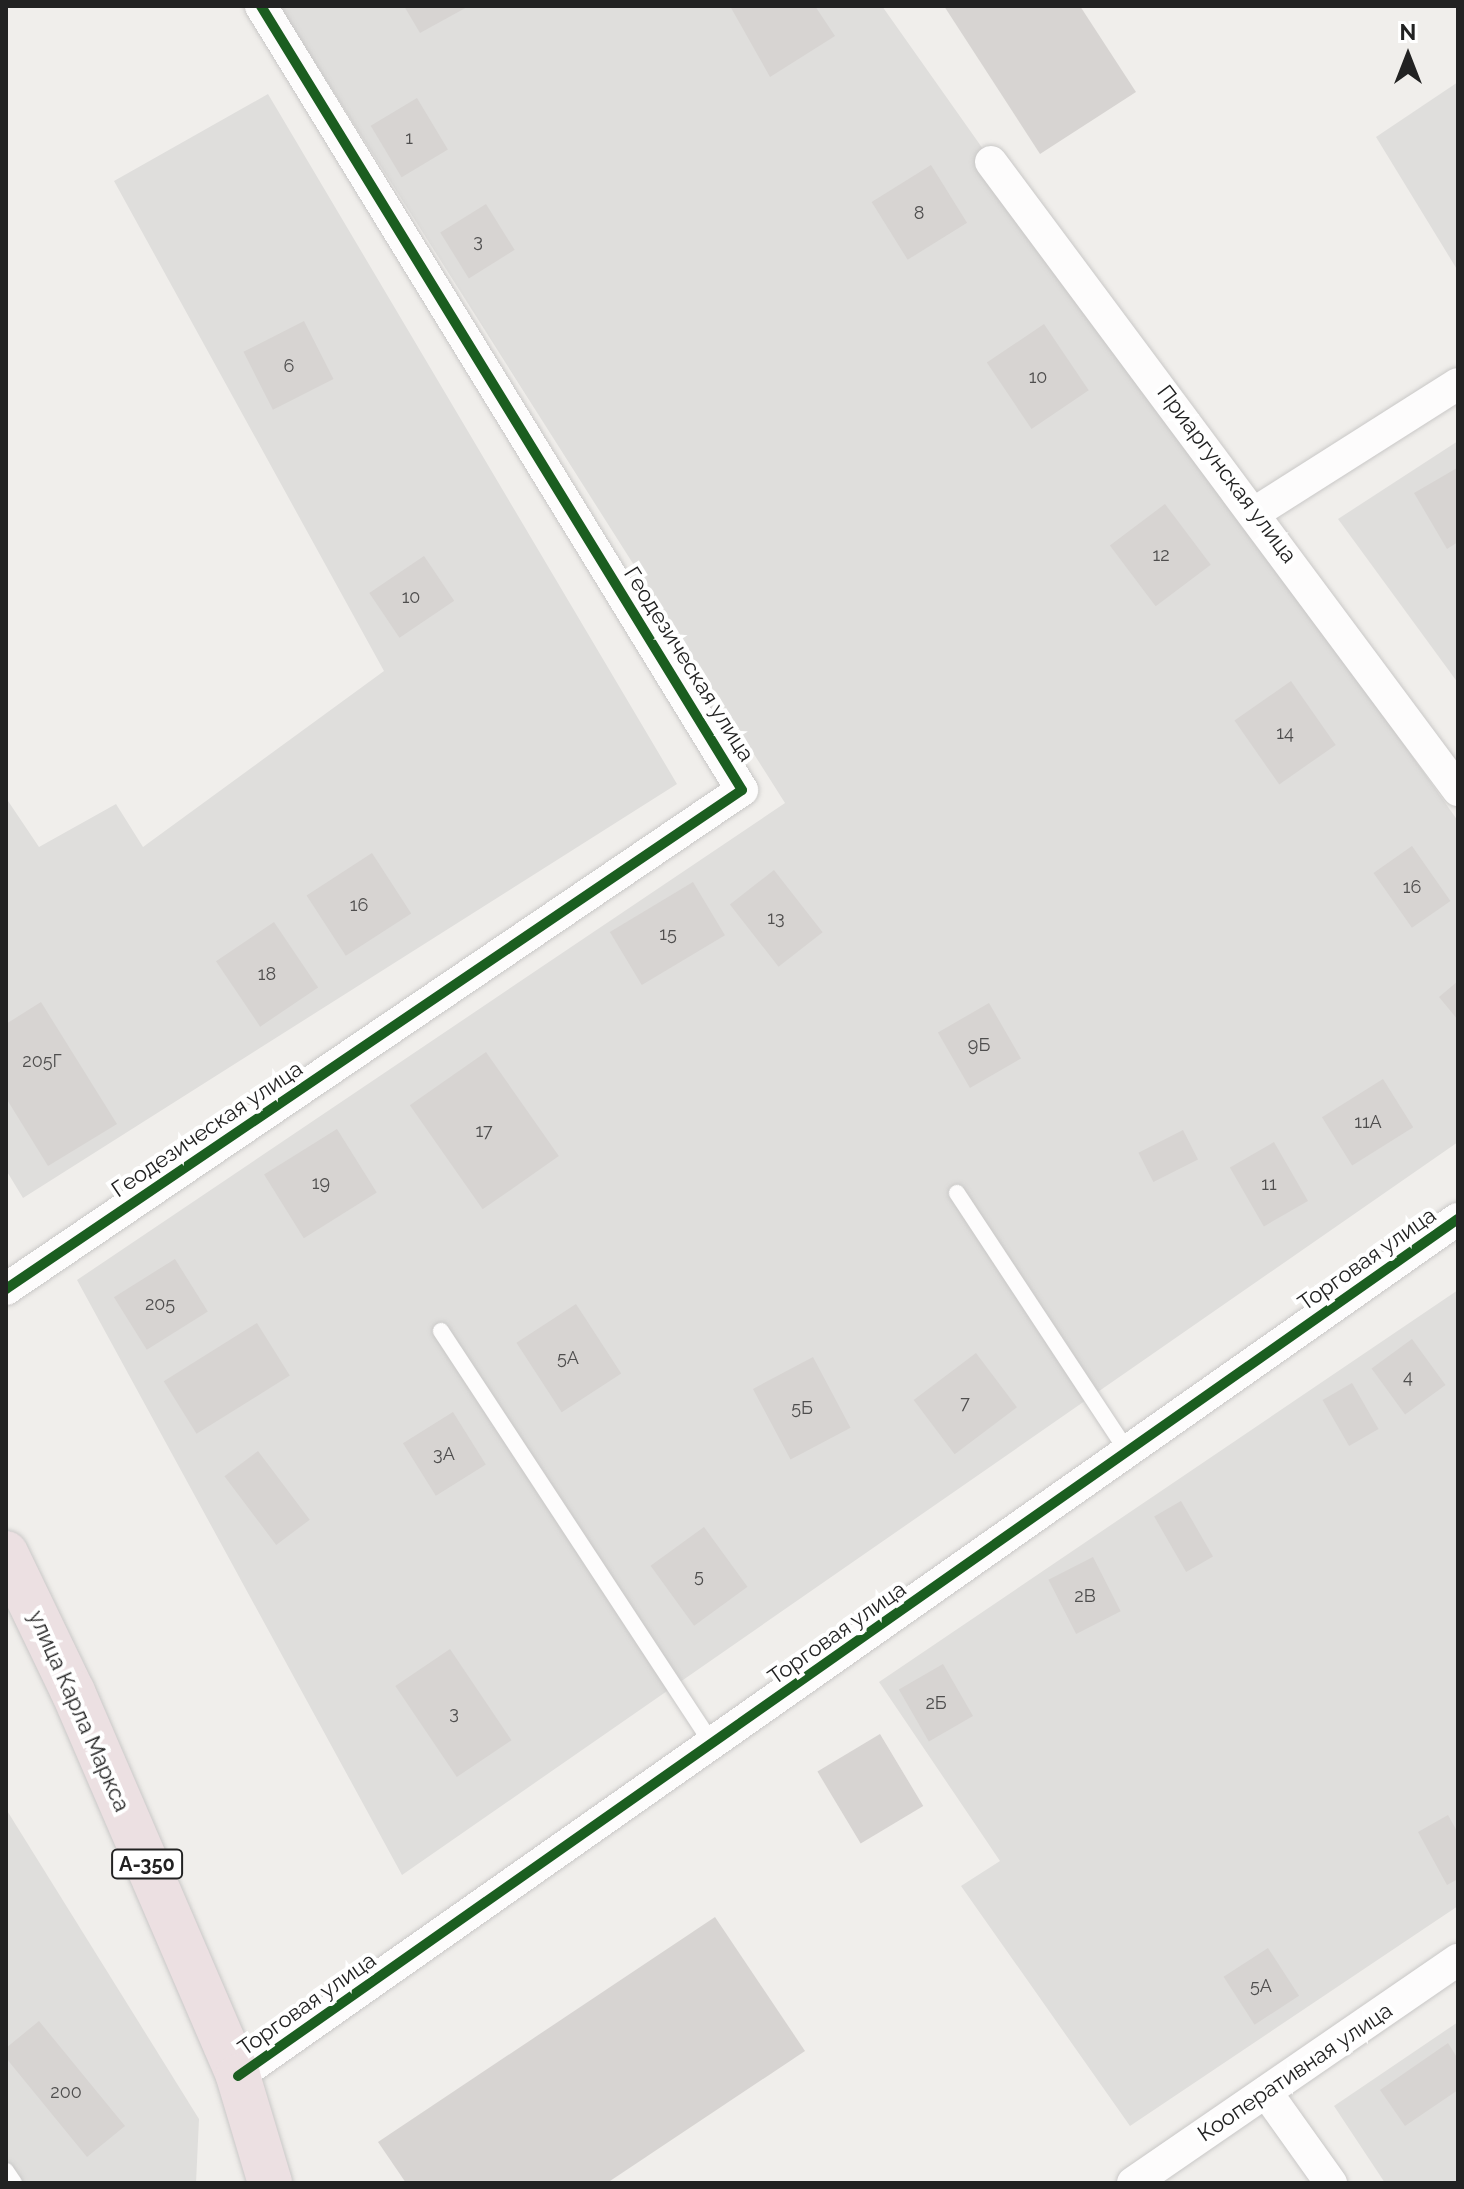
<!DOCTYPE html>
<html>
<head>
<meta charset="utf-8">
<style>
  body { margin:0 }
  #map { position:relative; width:1464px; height:2189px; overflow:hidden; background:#f0eeeb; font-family:Raleway,sans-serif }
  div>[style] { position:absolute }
  .residential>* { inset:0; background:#dfdedc }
  .building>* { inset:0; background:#d7d4d2; transform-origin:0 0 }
  .roads { filter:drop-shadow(0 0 2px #c9c8c7) drop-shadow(0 0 2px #c9c8c7) }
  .lane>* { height:16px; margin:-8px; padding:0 8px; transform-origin:8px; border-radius:8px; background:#fdfcfc }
  .street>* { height:32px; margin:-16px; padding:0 16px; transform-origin:16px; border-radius:16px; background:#fdfcfc }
  .highway>* { height:44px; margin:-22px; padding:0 22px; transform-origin:22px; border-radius:22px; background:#ece0e2 }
  .cycleway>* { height:10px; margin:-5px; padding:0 5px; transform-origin:5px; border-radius:5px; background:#1b5e20 }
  span { translate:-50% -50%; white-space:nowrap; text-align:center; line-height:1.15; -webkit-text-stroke:8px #fff; paint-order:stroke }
  .number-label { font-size:18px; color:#4f4e4e }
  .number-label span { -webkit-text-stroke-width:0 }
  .shield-label span { padding:2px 6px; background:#fff; border:2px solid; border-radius:6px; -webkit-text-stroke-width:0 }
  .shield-label { font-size:20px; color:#222; font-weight:700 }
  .street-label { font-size:22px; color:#222 }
  .frame { position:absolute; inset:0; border:8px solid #222; pointer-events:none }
  .north { position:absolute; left:1368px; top:16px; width:80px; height:80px; -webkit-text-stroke:6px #fff; paint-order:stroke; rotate:0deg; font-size:22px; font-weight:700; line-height:32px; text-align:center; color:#222 }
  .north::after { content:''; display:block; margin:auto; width:28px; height:36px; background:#222; clip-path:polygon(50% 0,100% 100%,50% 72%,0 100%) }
</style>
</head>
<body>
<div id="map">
  <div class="residential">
    <div style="clip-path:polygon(279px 6px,882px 6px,1458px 821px,1458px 1142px,402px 1875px,77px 1280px,785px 803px)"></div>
    <div style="clip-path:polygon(1458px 82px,1458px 271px,1376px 137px)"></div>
    <div style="clip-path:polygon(268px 94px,677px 784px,23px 1198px,6px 1170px,6px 798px,39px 847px,116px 804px,143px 847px,384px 671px,114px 181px)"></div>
    <div style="clip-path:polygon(1458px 441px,1458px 683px,1338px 519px)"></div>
    <div style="clip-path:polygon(1458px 1290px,1458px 1906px,1130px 2126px,961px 1886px,1000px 1861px,879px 1682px)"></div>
    <div style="clip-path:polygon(6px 1809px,199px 2119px,196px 2183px,6px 2183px)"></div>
    <div style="clip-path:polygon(1458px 2022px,1458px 2183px,1385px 2183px,1334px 2106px)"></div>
  </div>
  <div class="building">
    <div style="clip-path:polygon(404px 6px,469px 6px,420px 33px)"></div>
    <div style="clip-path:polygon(730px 6px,815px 6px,835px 36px,770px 77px)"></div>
    <div style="clip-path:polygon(944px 6px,1080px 6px,1136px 92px,1040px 154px)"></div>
    <div style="left:417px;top:98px;width:60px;height:54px;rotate:59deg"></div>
    <div style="left:931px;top:165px;width:68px;height:70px;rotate:58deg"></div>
    <div style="left:486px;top:204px;width:54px;height:54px;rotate:58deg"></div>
    <div style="left:304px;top:321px;width:65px;height:68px;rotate:63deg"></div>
    <div style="left:1044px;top:324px;width:80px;height:69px;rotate:56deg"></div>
    <div style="clip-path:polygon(1457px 468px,1458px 542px,1447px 549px,1414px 493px)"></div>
    <div style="left:1165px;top:504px;width:76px;height:69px;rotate:53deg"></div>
    <div style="left:424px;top:556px;width:54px;height:66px;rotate:56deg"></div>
    <div style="left:1291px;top:681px;width:78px;height:69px;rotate:55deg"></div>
    <div style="left:1412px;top:846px;width:67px;height:47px;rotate:55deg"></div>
    <div style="left:372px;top:853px;width:72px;height:78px;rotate:57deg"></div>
    <div style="left:774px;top:870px;width:79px;height:56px;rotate:52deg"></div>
    <div style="left:693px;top:882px;width:62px;height:97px;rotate:59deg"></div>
    <div style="left:274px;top:922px;width:79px;height:70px;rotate:56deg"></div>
    <div style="clip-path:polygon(1458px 981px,1458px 1020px,1439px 997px)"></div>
    <div style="clip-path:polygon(41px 1002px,117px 1124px,48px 1166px,6px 1098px,6px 1024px)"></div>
    <div style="left:989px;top:1003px;width:64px;height:59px;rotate:60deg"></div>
    <div style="left:486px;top:1052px;width:127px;height:93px;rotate:55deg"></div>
    <div style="left:1383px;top:1079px;width:57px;height:72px;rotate:58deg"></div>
    <div style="left:337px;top:1129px;width:75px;height:86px;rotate:58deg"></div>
    <div style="left:1183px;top:1130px;width:33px;height:50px;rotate:63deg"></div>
    <div style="left:1274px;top:1142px;width:68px;height:51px;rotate:60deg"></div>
    <div style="left:175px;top:1259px;width:62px;height:72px;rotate:58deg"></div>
    <div style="left:576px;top:1304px;width:83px;height:71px;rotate:57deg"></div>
    <div style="left:257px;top:1323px;width:62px;height:110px;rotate:58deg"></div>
    <div style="left:1412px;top:1339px;width:57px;height:50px;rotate:54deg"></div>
    <div style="left:976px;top:1353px;width:68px;height:78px;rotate:53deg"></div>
    <div style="left:813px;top:1357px;width:80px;height:68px;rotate:62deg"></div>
    <div style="left:1352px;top:1383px;width:53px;height:34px;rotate:60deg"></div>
    <div style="left:453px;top:1412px;width:62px;height:59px;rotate:58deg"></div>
    <div style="left:258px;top:1451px;width:86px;height:42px;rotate:53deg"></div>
    <div style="left:1181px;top:1501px;width:64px;height:31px;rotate:60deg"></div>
    <div style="left:704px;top:1527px;width:74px;height:66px;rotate:54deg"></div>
    <div style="left:1093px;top:1557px;width:61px;height:50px;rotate:63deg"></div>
    <div style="left:450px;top:1649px;width:110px;height:66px;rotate:56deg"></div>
    <div style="left:943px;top:1664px;width:60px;height:51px;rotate:60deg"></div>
    <div style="left:880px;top:1734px;width:84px;height:73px;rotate:59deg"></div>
    <div style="clip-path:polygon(1448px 1815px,1458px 1833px,1458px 1879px,1447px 1885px,1418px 1832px)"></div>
    <div style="clip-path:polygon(715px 1917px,805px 2051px,607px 2183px,406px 2183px,378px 2142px)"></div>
    <div style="left:1268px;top:1948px;width:57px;height:53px;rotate:57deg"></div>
    <div style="clip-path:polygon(39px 2021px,125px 2126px,87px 2157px,6px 2058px,6px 2048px)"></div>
    <div style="clip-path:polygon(1448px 2043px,1458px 2059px,1458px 2090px,1405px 2126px,1380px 2090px)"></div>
  </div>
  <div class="roads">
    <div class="lane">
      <div style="left:957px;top:1193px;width:310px;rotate:56.6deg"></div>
      <div style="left:441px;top:1331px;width:495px;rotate:56.7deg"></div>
      <div style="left:6px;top:2171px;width:14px;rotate:56deg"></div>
    </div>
    <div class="street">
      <div style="left:991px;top:162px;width:783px;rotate:53.36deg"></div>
      <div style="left:1256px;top:512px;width:239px;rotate:-32.4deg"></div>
      <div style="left:6px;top:1289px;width:889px;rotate:-34.14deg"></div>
      <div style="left:742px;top:790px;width:920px;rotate:-121.53deg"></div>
      <div style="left:238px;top:2076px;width:1491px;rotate:-35.09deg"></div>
      <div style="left:1266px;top:2092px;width:112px;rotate:54.5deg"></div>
      <div style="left:1133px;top:2183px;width:394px;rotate:-34.5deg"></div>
    </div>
    <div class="highway">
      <div style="left:6px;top:1553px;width:154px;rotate:64.3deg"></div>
      <div style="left:73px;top:1692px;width:418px;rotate:66.7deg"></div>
      <div style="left:238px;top:2076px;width:112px;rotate:73.3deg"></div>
    </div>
  </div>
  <div class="cycleway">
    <div style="left:6px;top:1289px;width:889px;rotate:-34.14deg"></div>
    <div style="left:742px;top:790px;width:920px;rotate:-121.53deg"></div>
    <div style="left:238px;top:2076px;width:1491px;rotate:-35.09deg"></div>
  </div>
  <div class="number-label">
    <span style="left:409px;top:138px">1</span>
    <span style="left:919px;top:213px">8</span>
    <span style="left:478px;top:241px">3</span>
    <span style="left:289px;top:366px">6</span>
    <span style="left:1038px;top:377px">10</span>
    <span style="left:1161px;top:555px">12</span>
    <span style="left:411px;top:597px">10</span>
    <span style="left:1285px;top:733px">14</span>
    <span style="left:1412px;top:887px">16</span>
    <span style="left:359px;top:905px">16</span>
    <span style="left:776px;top:918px">13</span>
    <span style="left:668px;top:934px">15</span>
    <span style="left:267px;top:974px">18</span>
    <span style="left:979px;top:1045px">9Б</span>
    <span style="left:42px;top:1061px">205Г</span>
    <span style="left:1368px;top:1122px">11А</span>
    <span style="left:484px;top:1131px">17</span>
    <span style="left:321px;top:1183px">19</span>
    <span style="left:1269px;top:1184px">11</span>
    <span style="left:160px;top:1304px">205</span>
    <span style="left:568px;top:1358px">5А</span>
    <span style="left:1408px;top:1377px">4</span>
    <span style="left:965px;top:1403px">7</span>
    <span style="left:802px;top:1408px">5Б</span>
    <span style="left:444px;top:1454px">3А</span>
    <span style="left:699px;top:1576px">5</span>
    <span style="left:1085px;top:1596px">2В</span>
    <span style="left:936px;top:1703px">2Б</span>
    <span style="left:454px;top:1713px">3</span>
    <span style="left:1261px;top:1986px">5А</span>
    <span style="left:66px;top:2092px">200</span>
  </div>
  <div class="shield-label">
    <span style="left:147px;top:1864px">А-350</span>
  </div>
  <div class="street-label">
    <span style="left:1227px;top:474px;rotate:53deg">Приаргунская улица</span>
    <span style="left:689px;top:664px;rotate:58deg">Геодезическая улица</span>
    <span style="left:207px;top:1129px;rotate:-34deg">Геодезическая улица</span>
    <span style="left:1367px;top:1259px;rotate:-35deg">Торговая улица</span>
    <span style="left:837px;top:1633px;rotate:-35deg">Торговая улица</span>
    <span style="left:79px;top:1711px;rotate:66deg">улица Карла Маркса</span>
    <span style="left:307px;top:2004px;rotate:-35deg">Торговая улица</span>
    <span style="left:1295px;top:2072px;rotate:-34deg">Кооперативная улица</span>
  </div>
  <div class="frame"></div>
  <div class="north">N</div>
</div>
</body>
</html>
